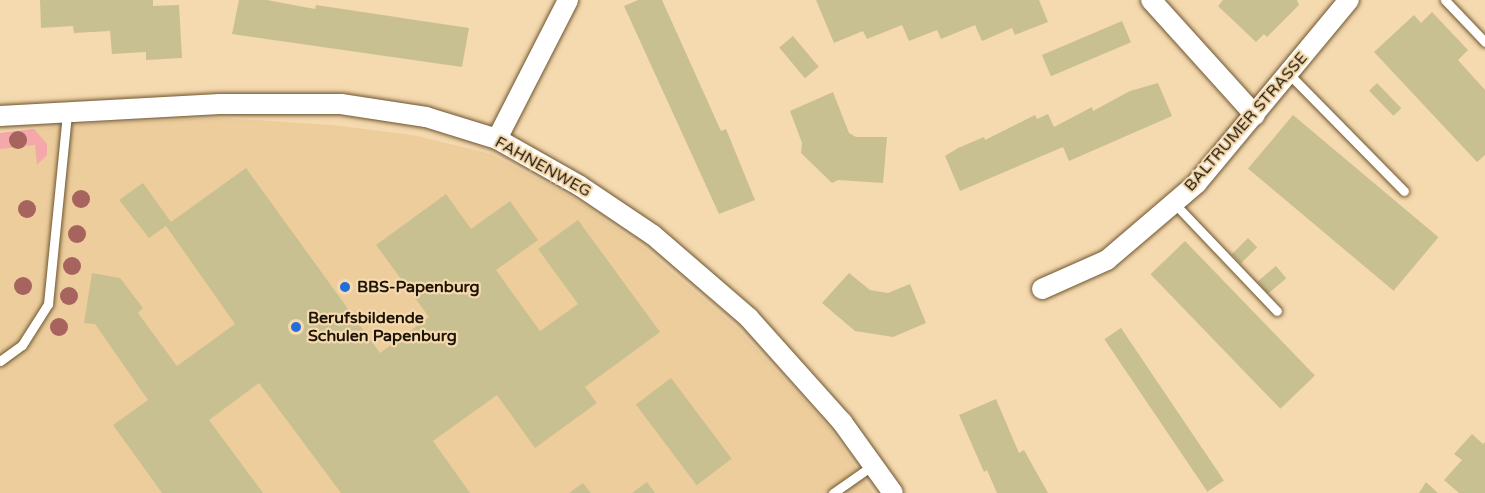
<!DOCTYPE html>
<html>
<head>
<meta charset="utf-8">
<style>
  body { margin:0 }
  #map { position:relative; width:1485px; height:493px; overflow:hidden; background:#f5d9af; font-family:"Varela Round",sans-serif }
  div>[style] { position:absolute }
  .built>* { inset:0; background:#edcd9c }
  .green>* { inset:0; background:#f4a8a9 }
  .building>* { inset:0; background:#c9c091; transform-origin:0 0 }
  .roads { filter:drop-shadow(0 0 2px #6d552f) drop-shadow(0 0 2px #6d552f) }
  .lane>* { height:9px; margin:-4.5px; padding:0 4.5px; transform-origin:4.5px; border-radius:4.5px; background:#fff }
  .street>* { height:20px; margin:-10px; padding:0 10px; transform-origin:10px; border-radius:10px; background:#fff }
  .trees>* { width:18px; height:18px; margin:-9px; border-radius:50%; background:#a7635d }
  .dots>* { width:16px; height:16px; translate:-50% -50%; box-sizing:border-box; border:3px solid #f5d9af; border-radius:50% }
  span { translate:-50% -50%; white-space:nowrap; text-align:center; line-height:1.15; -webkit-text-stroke:4.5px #f5d9af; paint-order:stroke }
  .street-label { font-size:16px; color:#1e1405 }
  .poi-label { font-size:16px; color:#1e1405; font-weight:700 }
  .left { translate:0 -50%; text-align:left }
</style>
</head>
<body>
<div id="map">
  <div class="built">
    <div style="clip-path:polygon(221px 118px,332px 125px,413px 135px,491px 154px,573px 198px,643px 247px,737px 328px,831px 430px,873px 493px,0 493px,0 133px,95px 123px)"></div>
  </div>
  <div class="green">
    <div style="clip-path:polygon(34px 129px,47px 144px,47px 155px,37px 165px,35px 145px,0 149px,0 133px)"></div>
  </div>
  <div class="building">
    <div style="clip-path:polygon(40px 0,153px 0,153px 6px,179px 5px,182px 58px,146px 60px,146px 52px,112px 54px,110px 31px,74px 33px,73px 26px,41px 28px)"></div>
    <div style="clip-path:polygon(239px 0,267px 0,315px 9px,316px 5px,469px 28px,462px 67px,232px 34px)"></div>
    <div style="clip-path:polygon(638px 0,662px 0,721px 131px,726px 129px,755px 200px,719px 214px,624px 6px)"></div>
    <div style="clip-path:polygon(816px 0,1039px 0,1048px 22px,1015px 35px,1012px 28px,982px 41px,975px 25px,941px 39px,937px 30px,909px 41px,902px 25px,867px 39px,863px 31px,834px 43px)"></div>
    <div style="clip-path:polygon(1223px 0,1297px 0,1299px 5px,1267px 37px,1264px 34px,1256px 42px,1218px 6px)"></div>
    <div style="clip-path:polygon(1432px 12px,1468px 50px,1458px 60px,1485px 90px,1485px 155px,1477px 162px,1374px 52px,1414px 15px,1421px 23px)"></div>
    <div style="left:1122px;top:21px;width:23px;height:87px;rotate:67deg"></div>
    <div style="left:793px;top:36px;width:40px;height:18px;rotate:50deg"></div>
    <div style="clip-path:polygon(1158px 83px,1172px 116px,1069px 161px,1063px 147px,960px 191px,945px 156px,958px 148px,984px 137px,985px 140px,1035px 115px,1037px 119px,1048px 114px,1054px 127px,1092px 107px,1093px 111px,1130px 91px)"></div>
    <div style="left:1377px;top:83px;width:35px;height:11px;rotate:46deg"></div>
    <div style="clip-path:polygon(833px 92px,849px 133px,856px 137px,887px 137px,883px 183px,838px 180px,832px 183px,801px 153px,802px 143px,790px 111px)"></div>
    <div style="left:1293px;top:115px;width:190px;height:70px;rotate:40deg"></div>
    <div style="clip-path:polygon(246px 168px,380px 353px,429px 317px,376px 245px,446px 194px,471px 229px,510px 201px,538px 240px,496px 270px,540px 331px,578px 304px,538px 249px,578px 220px,660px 332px,585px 387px,597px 403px,535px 448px,497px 395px,433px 441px,470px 493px,341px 493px,259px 383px,209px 420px,263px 493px,162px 493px,113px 425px,148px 400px,95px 324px,84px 323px,92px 273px,120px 278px,143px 308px,138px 313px,177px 366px,235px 324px,166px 226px,149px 238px,119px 200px,143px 183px,171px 222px)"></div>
    <div style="left:1248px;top:238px;width:13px;height:23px;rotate:45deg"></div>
    <div style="left:1185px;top:241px;width:187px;height:48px;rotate:46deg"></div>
    <div style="left:1276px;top:266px;width:16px;height:24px;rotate:50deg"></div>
    <div style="clip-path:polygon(849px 273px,870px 290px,888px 293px,910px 284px,926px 323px,893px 337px,855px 331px,822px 303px)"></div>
    <div style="left:1121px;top:328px;width:184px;height:20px;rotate:56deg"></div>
    <div style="left:671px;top:378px;width:101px;height:44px;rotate:53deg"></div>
    <div style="clip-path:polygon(996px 399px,1019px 453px,1024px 450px,1048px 493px,997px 493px,987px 470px,984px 472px,959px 415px)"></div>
    <div style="clip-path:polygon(1472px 434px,1483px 444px,1485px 442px,1485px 493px,1459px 493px,1444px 480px,1462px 460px,1454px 454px)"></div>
    <div style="clip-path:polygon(647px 482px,655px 493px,632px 493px)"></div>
    <div style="clip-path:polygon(1426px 482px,1438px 493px,1419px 493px)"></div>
    <div style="clip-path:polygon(583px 483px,591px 493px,569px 493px)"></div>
  </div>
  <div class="roads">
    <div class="lane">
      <div style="left:1445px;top:0;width:58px;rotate:46.4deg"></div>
      <div style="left:1289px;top:74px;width:164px;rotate:45.5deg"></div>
      <div style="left:1174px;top:203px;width:149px;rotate:46.4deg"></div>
      <div style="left:0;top:361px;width:27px;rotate:-36deg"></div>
      <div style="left:22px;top:345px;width:49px;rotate:-57.6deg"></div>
      <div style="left:48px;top:304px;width:193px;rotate:-84.3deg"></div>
      <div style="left:833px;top:493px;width:49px;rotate:-35deg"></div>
    </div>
    <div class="street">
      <div style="left:1151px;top:0;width:155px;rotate:47.9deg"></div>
      <div style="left:0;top:116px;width:220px;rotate:-3.1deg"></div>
      <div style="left:220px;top:104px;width:121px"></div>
      <div style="left:341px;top:104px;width:86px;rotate:8.7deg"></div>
      <div style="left:426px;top:117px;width:74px;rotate:17.2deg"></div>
      <div style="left:497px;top:139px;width:95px;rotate:29.5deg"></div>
      <div style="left:580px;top:186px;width:88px;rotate:33.9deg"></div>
      <div style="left:653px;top:235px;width:127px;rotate:40.8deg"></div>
      <div style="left:749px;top:318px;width:140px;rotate:48.2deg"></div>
      <div style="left:842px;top:422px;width:87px;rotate:54.3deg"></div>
      <div style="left:497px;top:139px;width:156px;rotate:-62.9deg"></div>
      <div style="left:1042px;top:289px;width:71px;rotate:-24deg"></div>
      <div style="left:1107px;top:260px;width:118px;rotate:-40.5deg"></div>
      <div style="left:1197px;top:183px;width:238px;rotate:-50.3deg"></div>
    </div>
  </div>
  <div class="trees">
    <div style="left:18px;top:140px"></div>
    <div style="left:81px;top:199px"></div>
    <div style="left:27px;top:209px"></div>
    <div style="left:77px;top:234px"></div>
    <div style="left:72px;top:266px"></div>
    <div style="left:23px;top:286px"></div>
    <div style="left:69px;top:296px"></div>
    <div style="left:59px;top:327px"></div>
  </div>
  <div class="dots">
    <div style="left:345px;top:287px;background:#236fda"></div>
    <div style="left:296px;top:327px;background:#236fda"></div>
  </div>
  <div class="street-label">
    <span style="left:1246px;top:122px;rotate:-49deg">BALTRUMER STRASSE</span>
    <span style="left:543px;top:167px;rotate:29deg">FAHNENWEG</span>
  </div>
  <div class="poi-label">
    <span class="left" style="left:357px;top:287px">BBS-Papenburg</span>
    <span class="left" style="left:308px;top:327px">Berufsbildende<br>Schulen Papenburg</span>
  </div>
</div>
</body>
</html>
